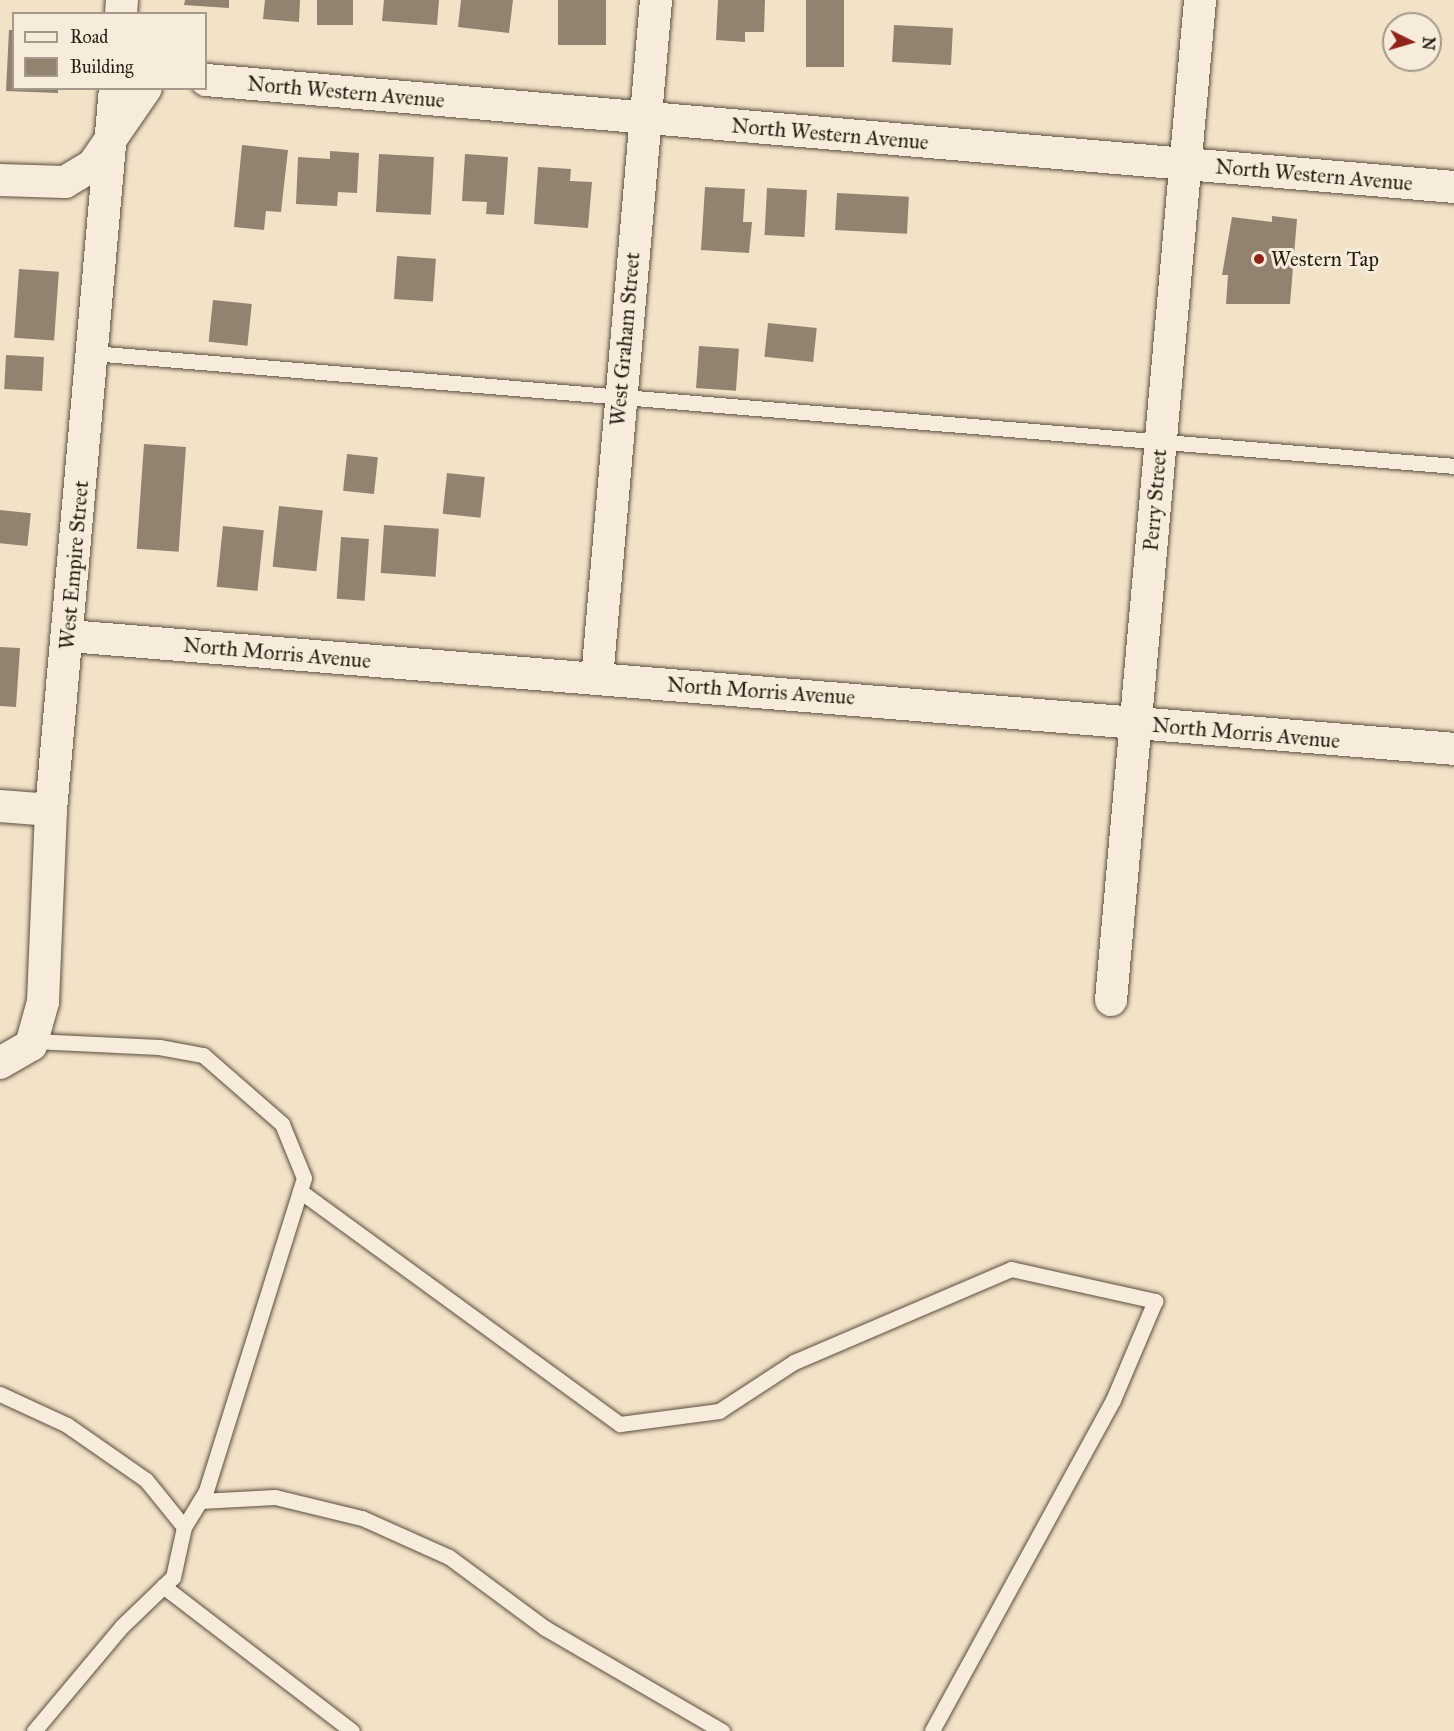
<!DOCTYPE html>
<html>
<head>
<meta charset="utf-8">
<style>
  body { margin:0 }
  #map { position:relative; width:1454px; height:1731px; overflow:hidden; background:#f2e2c8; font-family:"IM FELL Great Primer",serif }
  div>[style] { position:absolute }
  .building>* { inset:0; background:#918370; transform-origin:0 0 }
  .roads { filter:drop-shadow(0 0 2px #5a4e3e) drop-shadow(0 0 2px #5a4e3e) }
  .service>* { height:15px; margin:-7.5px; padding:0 7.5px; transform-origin:7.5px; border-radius:7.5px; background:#f7ecdb }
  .minor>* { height:32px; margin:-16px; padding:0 16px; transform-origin:16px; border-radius:16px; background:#f7ecdb }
  .dots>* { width:16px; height:16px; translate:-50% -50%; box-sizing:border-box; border:3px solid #f7ecdb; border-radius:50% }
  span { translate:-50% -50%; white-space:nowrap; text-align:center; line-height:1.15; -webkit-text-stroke:6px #f7ecdb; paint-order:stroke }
  .street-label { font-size:21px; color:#281d10 }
  .poi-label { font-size:21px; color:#281d10 }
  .left { translate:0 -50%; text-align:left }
  .legend { position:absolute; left:12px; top:12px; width:195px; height:78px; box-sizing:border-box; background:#f7ecdb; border:2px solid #a4998a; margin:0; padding:8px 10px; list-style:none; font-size:18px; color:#281d10 }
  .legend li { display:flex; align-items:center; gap:12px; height:30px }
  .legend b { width:30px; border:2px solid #a4998a }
  .north { position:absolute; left:1382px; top:12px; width:60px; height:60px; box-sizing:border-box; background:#f7ecdb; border:2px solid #a4998a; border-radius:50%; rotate:95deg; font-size:16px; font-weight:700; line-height:24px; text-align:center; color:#281d10 }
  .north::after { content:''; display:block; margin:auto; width:21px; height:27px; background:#8f2418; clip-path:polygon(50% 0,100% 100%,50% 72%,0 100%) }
</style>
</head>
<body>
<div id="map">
  <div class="building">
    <div style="clip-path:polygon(185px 0,229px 0,229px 8px,184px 5px)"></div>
    <div style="clip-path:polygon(265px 0,300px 0,299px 22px,263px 19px)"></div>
    <div style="left:317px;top:0;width:36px;height:25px"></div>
    <div style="clip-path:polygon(384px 0,439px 0,437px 25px,382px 21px)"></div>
    <div style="clip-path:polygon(461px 0,513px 0,509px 33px,458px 27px)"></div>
    <div style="left:558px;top:0;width:48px;height:45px"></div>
    <div style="clip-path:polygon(718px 0,765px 0,764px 32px,745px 32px,745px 42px,716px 40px)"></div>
    <div style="left:806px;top:0;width:38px;height:67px"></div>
    <div style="left:894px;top:25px;width:59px;height:37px;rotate:3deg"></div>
    <div style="clip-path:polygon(9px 30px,14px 30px,14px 88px,58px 88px,58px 93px,6px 91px)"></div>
    <div style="clip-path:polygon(242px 145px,288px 150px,281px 212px,266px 211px,264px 230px,234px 227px)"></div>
    <div style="clip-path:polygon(330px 151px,359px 153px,357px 193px,338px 192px,337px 206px,296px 204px,298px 157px,330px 159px)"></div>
    <div style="left:379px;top:154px;width:55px;height:58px;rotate:3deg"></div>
    <div style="clip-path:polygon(465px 154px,508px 157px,504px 215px,486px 214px,487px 202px,462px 201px)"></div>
    <div style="clip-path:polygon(538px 167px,571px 169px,570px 181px,592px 182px,588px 228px,534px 224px)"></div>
    <div style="clip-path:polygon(705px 187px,745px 189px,743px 222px,752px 222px,749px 253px,701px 250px)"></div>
    <div style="left:767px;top:188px;width:40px;height:47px;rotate:3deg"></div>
    <div style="left:837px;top:193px;width:72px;height:37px;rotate:3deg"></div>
    <div style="clip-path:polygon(1272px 216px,1297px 219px,1290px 304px,1226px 304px,1228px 275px,1222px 275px,1232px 217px,1272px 222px)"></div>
    <div style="left:397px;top:256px;width:39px;height:43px;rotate:4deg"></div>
    <div style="left:19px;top:269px;width:40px;height:69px;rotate:4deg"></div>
    <div style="left:213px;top:300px;width:39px;height:42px;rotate:6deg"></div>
    <div style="left:768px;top:323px;width:49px;height:34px;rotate:6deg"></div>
    <div style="left:699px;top:346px;width:40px;height:42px;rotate:4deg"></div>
    <div style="left:6px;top:355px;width:38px;height:34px;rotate:3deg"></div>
    <div style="left:144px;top:444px;width:42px;height:105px;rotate:4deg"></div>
    <div style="left:347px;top:454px;width:31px;height:37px;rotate:6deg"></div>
    <div style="left:447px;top:473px;width:38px;height:41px;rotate:6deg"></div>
    <div style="left:279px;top:506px;width:44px;height:61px;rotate:6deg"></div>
    <div style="left:0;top:510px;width:31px;height:33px;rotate:6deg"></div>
    <div style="left:384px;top:525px;width:55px;height:48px;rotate:4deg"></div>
    <div style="left:223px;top:526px;width:41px;height:61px;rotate:6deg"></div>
    <div style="left:341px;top:537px;width:28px;height:62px;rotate:4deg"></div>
    <div style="clip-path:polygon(0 647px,20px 648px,16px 707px,0 706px)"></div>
  </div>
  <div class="roads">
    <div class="service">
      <div style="left:92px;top:353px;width:1367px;rotate:4.74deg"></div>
      <div style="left:33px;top:1041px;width:126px;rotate:2.7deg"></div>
      <div style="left:159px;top:1047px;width:45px;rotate:10.3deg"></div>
      <div style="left:203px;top:1055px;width:105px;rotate:41.1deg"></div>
      <div style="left:282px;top:1124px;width:58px;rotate:67.8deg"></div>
      <div style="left:304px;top:1178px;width:328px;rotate:107.4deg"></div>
      <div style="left:206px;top:1491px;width:42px;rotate:121.4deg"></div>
      <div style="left:184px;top:1527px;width:51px;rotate:102.4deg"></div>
      <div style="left:173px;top:1577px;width:71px;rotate:136.1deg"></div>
      <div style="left:122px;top:1626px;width:137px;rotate:130deg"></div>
      <div style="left:300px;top:1191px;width:396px;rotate:36.1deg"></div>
      <div style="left:620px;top:1424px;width:100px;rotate:-7.5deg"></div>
      <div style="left:719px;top:1411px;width:90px;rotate:-33.2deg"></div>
      <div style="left:794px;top:1362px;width:236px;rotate:-23.2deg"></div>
      <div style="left:1011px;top:1269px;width:148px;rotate:12.5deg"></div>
      <div style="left:1155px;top:1301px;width:108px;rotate:113deg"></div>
      <div style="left:1113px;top:1400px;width:377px;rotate:118.7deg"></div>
      <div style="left:0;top:1394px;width:74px;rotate:24.8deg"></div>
      <div style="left:67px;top:1425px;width:96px;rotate:34.8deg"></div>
      <div style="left:146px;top:1480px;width:60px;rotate:51deg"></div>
      <div style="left:200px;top:1501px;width:75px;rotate:-3.1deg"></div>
      <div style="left:275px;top:1497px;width:89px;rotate:13.6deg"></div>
      <div style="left:362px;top:1518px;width:95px;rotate:24.1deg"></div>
      <div style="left:449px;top:1557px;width:119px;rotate:36.5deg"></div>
      <div style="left:545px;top:1628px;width:205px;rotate:30.2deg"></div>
      <div style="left:163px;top:1586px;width:238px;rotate:37.5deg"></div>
    </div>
    <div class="minor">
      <div style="left:121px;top:14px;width:14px;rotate:-86deg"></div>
      <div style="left:206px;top:80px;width:1253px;rotate:4.9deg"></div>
      <div style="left:0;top:180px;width:65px;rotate:1.8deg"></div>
      <div style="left:65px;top:182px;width:33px;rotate:-31deg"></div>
      <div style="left:93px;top:165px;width:93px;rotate:-55.5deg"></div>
      <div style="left:69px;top:636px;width:1390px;rotate:4.66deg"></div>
      <div style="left:597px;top:679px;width:682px;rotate:-85.03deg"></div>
      <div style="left:0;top:806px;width:51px;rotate:4.5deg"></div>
      <div style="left:1111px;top:1000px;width:1004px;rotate:-84.91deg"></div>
      <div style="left:0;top:1063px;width:36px;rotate:-30deg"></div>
      <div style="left:31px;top:1045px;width:45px;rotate:-74.4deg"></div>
      <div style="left:43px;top:1002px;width:192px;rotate:-87.6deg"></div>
      <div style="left:51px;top:810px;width:725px;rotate:-84.93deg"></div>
    </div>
  </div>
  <div class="dots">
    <div style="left:1259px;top:259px;background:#8f2418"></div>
  </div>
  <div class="street-label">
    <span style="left:346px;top:92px;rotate:5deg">North Western Avenue</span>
    <span style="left:830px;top:134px;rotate:5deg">North Western Avenue</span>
    <span style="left:1314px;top:175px;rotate:5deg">North Western Avenue</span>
    <span style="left:625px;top:339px;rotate:-85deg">West Graham Street</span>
    <span style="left:1155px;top:500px;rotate:-85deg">Perry Street</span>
    <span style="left:74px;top:565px;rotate:-85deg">West Empire Street</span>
    <span style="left:277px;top:653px;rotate:5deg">North Morris Avenue</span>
    <span style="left:761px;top:691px;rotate:4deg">North Morris Avenue</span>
    <span style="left:1246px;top:733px;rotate:5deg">North Morris Avenue</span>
  </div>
  <div class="poi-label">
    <span class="left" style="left:1271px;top:259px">Western Tap</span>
  </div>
  <ul class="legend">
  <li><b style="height:8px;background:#f7ecdb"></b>Road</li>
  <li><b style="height:16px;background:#918370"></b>Building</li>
  </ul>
  <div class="north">N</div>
</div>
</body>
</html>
